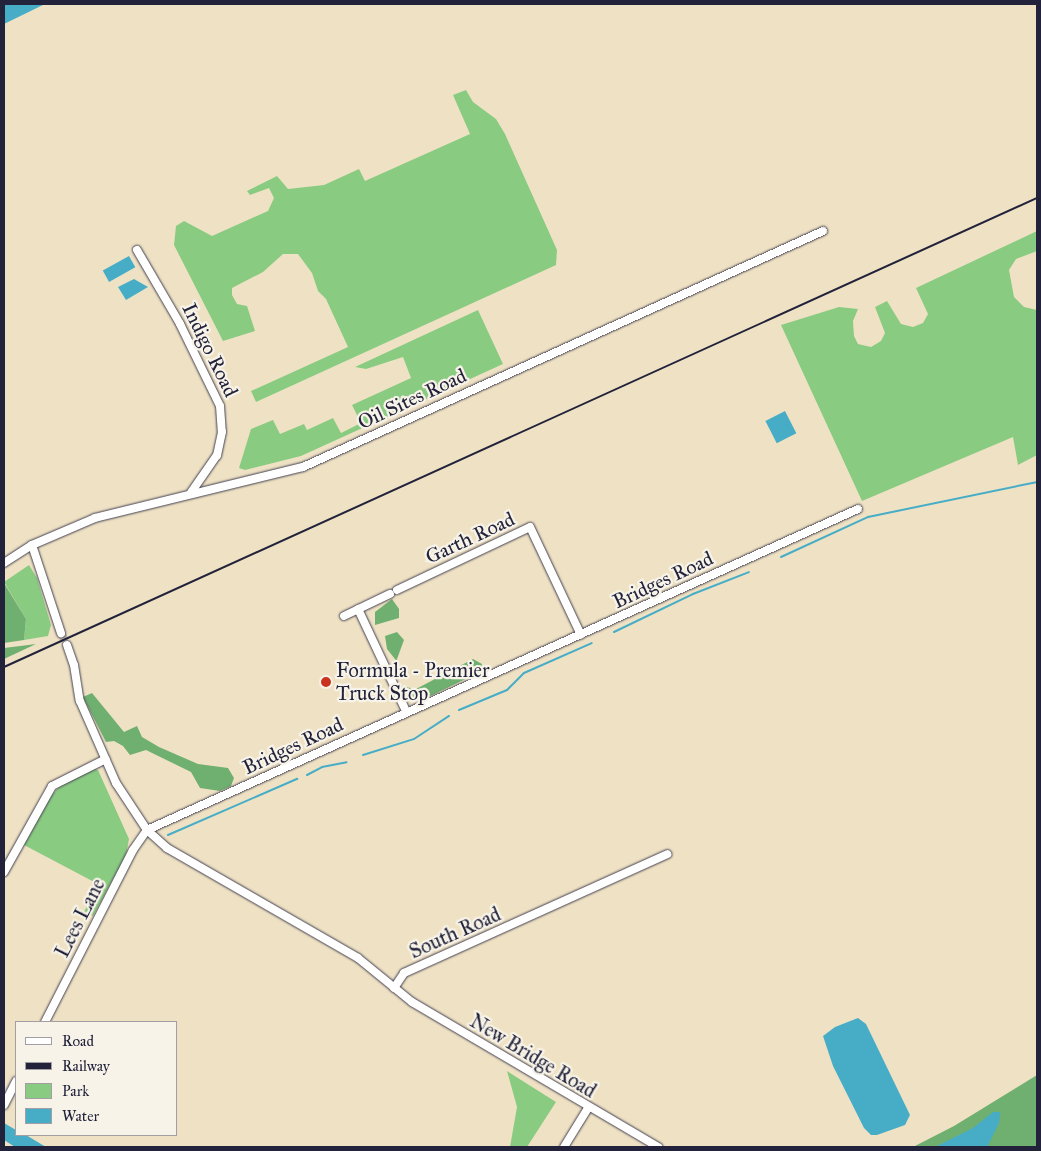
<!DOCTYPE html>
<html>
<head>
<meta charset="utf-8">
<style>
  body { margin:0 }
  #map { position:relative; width:1041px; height:1151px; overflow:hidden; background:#efe2c4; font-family:"IM FELL Great Primer",serif }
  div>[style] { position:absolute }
  .green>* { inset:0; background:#8acb82 }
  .forest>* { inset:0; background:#6faf70 }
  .water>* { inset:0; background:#47adc7; transform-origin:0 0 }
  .stream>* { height:2px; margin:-1px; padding:0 1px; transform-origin:1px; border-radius:1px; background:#47adc7 }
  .minor-tunnel>* { height:8px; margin-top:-4px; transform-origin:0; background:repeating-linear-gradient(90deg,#c6bca9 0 8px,transparent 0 12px) }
  .roads { filter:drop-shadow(0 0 1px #413f50) drop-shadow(0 0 1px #413f50) }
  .minor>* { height:8px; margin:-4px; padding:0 4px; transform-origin:4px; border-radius:4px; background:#fff }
  .rail>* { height:2px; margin:-1px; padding:0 1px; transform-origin:1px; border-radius:1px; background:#22223b }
  .dots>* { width:14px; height:14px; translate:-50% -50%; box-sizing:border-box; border:2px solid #f7f3e8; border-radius:50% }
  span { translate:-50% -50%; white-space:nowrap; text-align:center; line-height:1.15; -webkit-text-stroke:4.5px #f7f3e8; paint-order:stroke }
  .street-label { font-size:20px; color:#22223b }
  .poi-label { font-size:20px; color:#22223b }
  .left { translate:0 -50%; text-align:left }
  .frame { position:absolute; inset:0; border:5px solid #22223b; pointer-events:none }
  .legend { position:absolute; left:15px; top:1021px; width:162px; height:115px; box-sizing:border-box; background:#f7f3e8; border:1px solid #a29fa3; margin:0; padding:6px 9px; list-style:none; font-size:15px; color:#22223b }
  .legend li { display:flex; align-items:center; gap:10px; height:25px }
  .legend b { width:25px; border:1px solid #a29fa3 }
</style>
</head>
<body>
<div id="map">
  <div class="green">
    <div style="clip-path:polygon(466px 90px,473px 102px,496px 119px,505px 134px,557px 250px,556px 265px,256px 402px,251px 391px,348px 347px,326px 299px,318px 291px,312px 273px,298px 254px,283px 254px,263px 272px,232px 288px,232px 295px,237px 304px,247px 306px,255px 331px,223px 341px,174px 245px,176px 226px,184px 221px,212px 236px,268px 211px,274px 198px,269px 188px,250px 195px,247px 191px,277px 176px,288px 189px,324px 185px,359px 169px,365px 181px,470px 134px,453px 95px)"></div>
    <div style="clip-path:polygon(1037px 231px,1037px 251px,1016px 259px,1009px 270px,1014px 297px,1024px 307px,1037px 310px,1037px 455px,1018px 465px,1013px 437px,862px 501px,781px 325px,839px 307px,858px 309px,853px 321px,854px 336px,858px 344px,871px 347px,881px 341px,885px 333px,875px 307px,887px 301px,901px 324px,913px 327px,923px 323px,928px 314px,916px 288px)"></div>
    <div style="clip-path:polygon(478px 310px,503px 364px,301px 456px,245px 470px,239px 468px,251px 429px,273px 420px,280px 434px,304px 424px,307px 430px,333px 418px,341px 433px,361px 423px,352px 405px,411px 378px,403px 357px,366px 369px,355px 367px)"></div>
    <div style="clip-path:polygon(29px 565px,37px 578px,51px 625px,48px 636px,24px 640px,26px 619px,4px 582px)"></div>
    <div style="clip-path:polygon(95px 769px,98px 770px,129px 839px,126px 855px,93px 916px,84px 912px,98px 884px,24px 845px,51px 796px,60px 786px)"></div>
    <div style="clip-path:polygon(507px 1071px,556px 1102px,527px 1147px,510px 1147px,517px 1107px)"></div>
  </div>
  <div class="forest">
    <div style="clip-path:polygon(4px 583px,26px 619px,24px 640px,4px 643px)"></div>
    <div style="clip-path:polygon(392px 599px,399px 609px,399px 618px,375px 625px,375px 612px)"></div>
    <div style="clip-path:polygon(397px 632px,404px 640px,397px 659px,399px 664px,387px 649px,385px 636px)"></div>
    <div style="clip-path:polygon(36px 644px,4px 659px,4px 648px)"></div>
    <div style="clip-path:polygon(473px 659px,482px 664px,480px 672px,420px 701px,410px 700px,400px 686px,416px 689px)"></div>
    <div style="clip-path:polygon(92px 693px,124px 732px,137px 726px,142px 737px,159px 747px,198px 764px,228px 768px,234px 778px,231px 786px,220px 791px,200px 788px,191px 772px,146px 750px,130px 755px,123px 746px,114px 741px,106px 742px,83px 697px)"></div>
    <div style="clip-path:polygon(1037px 1075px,1037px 1147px,913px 1147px,954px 1126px)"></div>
  </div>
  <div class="water">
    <div style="clip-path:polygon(4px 4px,45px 4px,4px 24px)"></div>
    <div style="left:129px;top:256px;width:13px;height:30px;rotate:61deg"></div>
    <div style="clip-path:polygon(134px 279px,148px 287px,126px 300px,118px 287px)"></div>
    <div style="left:785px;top:411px;width:25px;height:22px;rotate:63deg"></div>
    <div style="clip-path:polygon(858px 1018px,866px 1024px,910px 1115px,905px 1125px,877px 1135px,871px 1135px,864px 1128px,833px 1066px,823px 1036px,835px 1027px)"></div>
    <div style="clip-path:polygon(993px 1112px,1000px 1112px,999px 1123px,987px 1147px,935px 1147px,973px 1128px)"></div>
    <div style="clip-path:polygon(4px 1123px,16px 1130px,16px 1135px,26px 1135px,46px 1147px,15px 1147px,4px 1140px)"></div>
  </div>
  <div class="stream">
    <div style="left:781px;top:557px;width:96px;rotate:-24.7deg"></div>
    <div style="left:868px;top:517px;width:173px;rotate:-11.7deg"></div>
    <div style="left:614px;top:632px;width:88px;rotate:-25.7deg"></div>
    <div style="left:693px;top:594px;width:60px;rotate:-21.4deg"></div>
    <div style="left:459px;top:710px;width:52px;rotate:-22.6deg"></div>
    <div style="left:507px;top:690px;width:24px;rotate:-45deg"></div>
    <div style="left:524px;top:673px;width:74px;rotate:-23.8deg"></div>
    <div style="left:363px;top:755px;width:53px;rotate:-17.4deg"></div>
    <div style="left:414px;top:739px;width:42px;rotate:-33.3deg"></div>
    <div style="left:307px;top:775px;width:17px;rotate:-28deg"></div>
    <div style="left:322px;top:767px;width:25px;rotate:-11deg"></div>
    <div style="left:168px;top:835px;width:141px;rotate:-23.5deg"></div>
  </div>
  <div class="minor-tunnel">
    <div style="left:61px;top:633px;width:13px;rotate:63deg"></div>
  </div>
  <div class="roads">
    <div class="minor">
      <div style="left:137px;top:250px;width:86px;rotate:59.8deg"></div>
      <div style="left:180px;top:324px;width:91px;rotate:64deg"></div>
      <div style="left:220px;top:406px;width:26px;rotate:86deg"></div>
      <div style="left:222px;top:432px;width:24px;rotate:102deg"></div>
      <div style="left:217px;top:455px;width:47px;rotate:124.7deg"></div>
      <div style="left:32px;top:545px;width:93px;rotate:71.8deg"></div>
      <div style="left:4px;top:563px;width:33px;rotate:-33deg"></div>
      <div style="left:32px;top:545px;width:69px;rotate:-23.2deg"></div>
      <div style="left:95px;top:518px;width:214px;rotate:-13.8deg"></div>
      <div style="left:303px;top:467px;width:571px;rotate:-24.41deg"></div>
      <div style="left:397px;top:590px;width:147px;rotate:-25.3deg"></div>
      <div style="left:530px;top:527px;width:119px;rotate:64.7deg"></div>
      <div style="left:358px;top:609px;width:113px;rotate:64.8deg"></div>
      <div style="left:344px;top:616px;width:51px;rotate:-25.6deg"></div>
      <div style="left:67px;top:645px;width:21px;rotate:71deg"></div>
      <div style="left:74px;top:665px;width:36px;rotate:81deg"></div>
      <div style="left:80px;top:701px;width:90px;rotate:66.3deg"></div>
      <div style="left:116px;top:783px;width:56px;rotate:56.6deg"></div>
      <div style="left:147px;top:830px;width:27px;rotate:42deg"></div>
      <div style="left:167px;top:848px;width:220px;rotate:29.9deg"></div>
      <div style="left:358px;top:958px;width:70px;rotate:39.2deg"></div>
      <div style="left:412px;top:1002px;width:286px;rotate:30.5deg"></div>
      <div style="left:147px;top:830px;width:780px;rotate:-24.3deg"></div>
      <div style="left:4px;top:872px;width:98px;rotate:-60.8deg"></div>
      <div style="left:52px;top:786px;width:60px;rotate:-26.6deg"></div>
      <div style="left:394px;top:988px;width:18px;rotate:-56deg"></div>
      <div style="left:404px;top:973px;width:289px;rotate:-24.3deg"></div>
      <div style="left:45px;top:1022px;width:193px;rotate:-62.9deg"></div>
      <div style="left:133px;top:850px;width:24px;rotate:-55deg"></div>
      <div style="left:4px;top:1105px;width:27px;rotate:-63deg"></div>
      <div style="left:564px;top:1147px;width:46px;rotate:-58.4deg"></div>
    </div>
  </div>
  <div class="rail">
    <div style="left:4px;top:667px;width:1134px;rotate:-24.42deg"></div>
  </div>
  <div class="dots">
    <div style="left:326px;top:682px;background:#c8321e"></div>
  </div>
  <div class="street-label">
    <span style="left:210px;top:350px;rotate:64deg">Indigo Road</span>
    <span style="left:412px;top:399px;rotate:-25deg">Oil Sites Road</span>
    <span style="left:470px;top:538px;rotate:-25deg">Garth Road</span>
    <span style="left:663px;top:580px;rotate:-25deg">Bridges Road</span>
    <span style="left:293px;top:746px;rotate:-25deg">Bridges Road</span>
    <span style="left:80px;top:918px;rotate:-63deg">Lees Lane</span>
    <span style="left:455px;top:933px;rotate:-24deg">South Road</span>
    <span style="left:533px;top:1056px;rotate:31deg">New Bridge Road</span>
  </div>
  <div class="poi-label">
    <span class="left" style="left:336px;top:682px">Formula - Premier<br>Truck Stop</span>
  </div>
  <div class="frame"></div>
  <ul class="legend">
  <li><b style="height:6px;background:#fff"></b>Road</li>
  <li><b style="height:6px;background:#22223b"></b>Railway</li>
  <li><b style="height:14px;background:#8acb82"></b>Park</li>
  <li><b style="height:14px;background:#47adc7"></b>Water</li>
  </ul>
</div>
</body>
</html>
